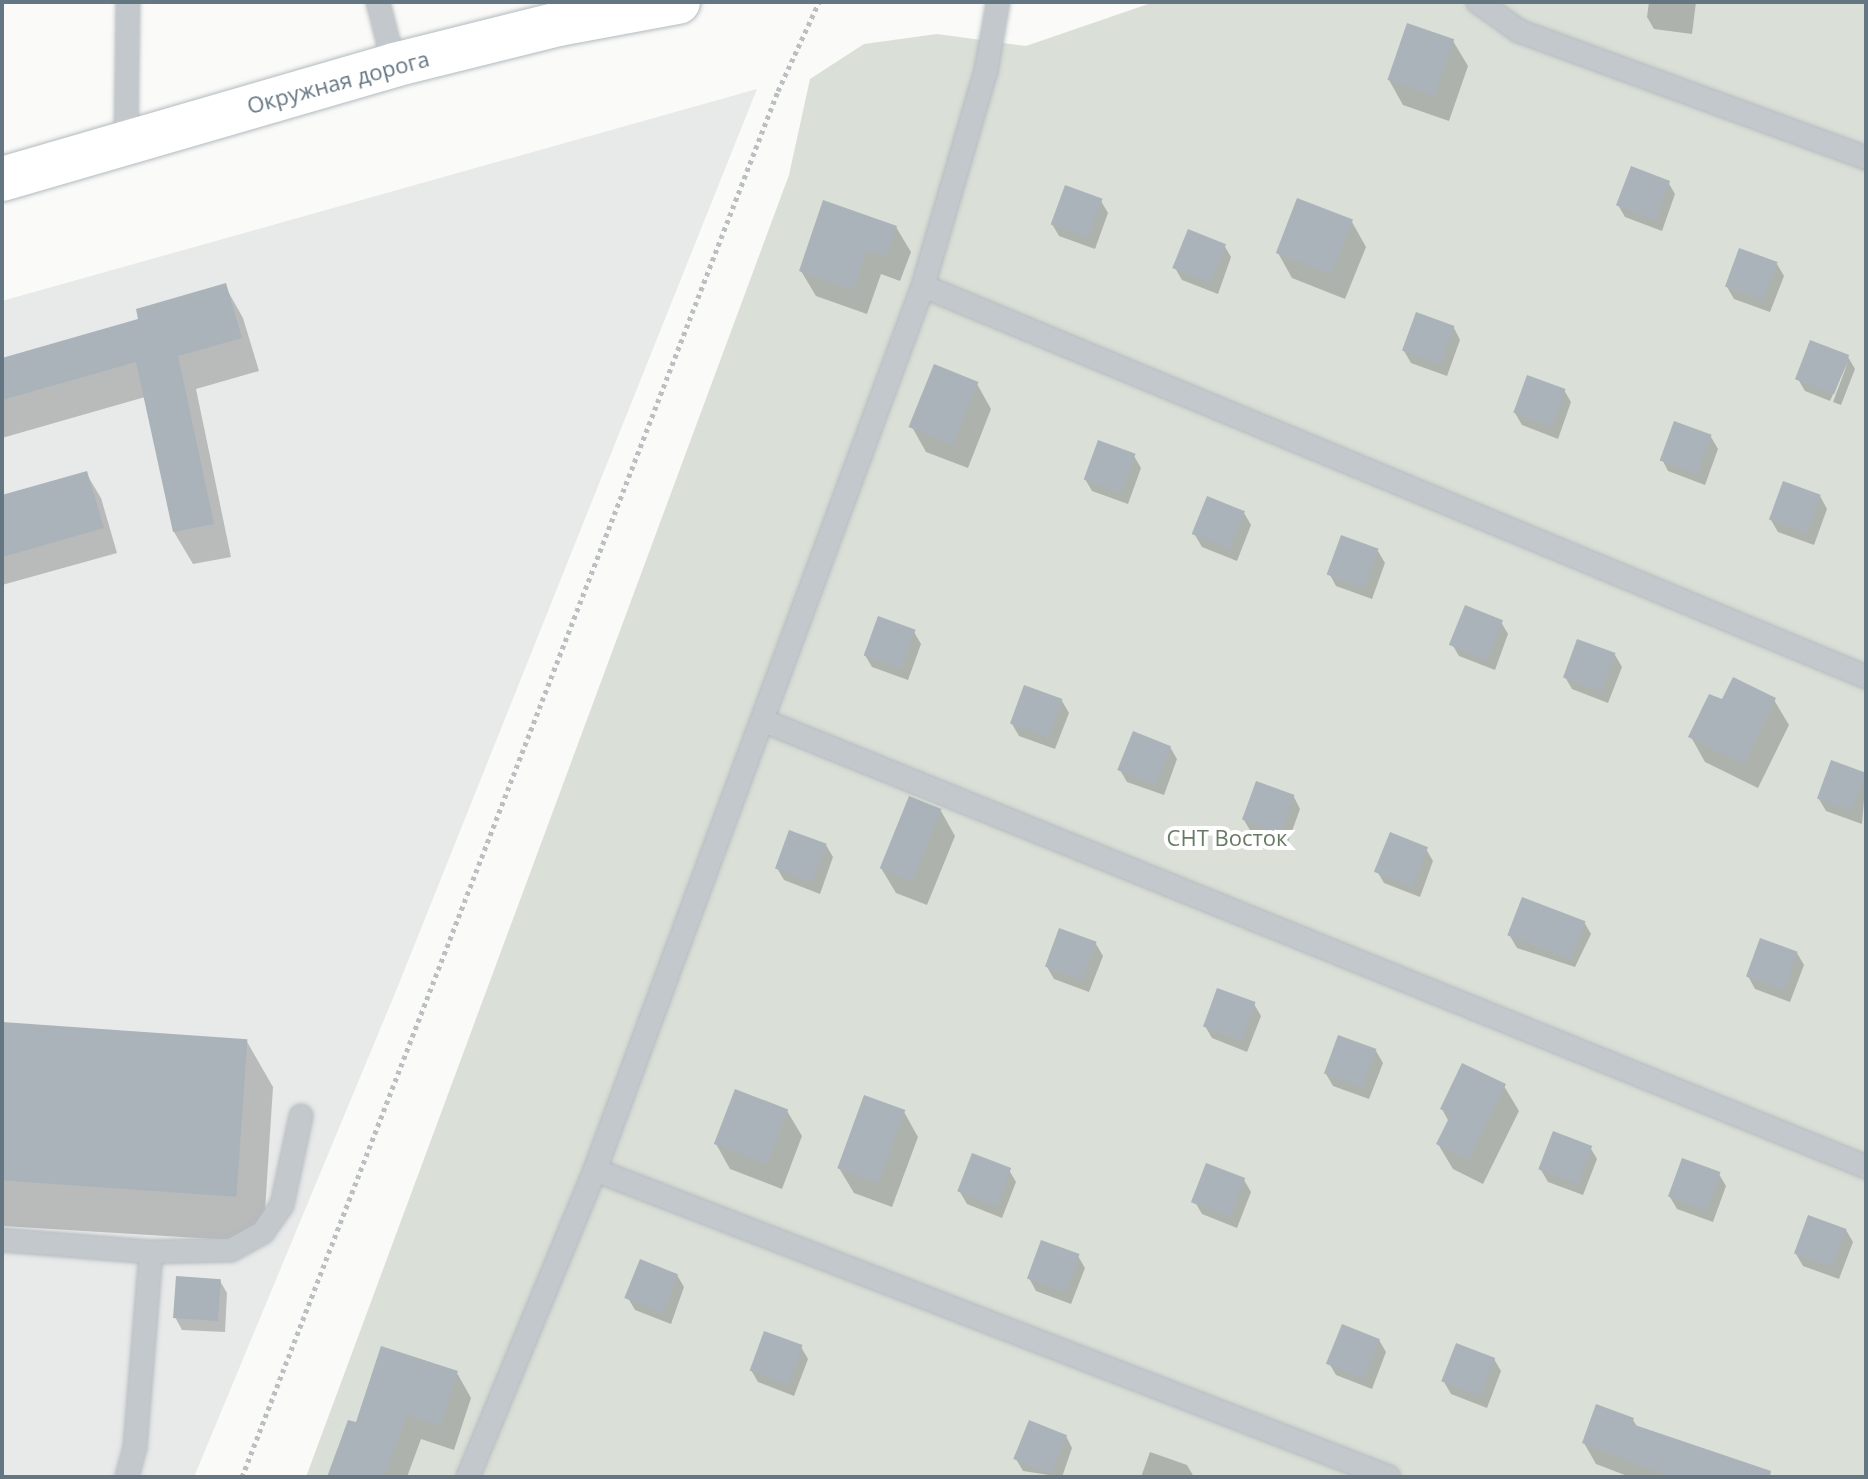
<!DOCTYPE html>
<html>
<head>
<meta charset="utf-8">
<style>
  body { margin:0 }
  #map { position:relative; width:1868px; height:1479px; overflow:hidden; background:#fafaf8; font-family:"Open Sans",sans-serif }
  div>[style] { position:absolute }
  .built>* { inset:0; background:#e8e9e9 }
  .green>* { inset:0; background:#dadfd7 }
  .shadow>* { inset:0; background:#0003 }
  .building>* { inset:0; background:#aab3b9; transform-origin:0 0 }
  .path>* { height:5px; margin-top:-2.5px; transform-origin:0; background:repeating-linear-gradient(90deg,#bbbfc2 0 4px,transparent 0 8px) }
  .roads { filter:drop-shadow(0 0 2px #b3babf) drop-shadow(0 0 2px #b3babf) }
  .service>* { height:22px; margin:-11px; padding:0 11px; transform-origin:11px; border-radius:11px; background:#c3c8cc }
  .secondary>* { height:44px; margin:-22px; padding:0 22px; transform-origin:22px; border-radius:22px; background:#fff }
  span { translate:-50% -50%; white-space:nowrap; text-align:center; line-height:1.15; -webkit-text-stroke:8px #fff; paint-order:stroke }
  .street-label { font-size:22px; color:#657683 }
  .park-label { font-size:22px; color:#687a64 }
  .frame { position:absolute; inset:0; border:4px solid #657683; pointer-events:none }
</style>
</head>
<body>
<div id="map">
  <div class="built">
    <div style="clip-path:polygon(757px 89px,398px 986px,194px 1477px,2px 1477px,2px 301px)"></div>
  </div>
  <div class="green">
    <div style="clip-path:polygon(1154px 2px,1866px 2px,1866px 1477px,306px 1477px,789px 175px,810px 79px,864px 44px,937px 34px,1026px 46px)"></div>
  </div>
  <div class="shadow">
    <div style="clip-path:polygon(1649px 2px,1696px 2px,1692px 34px,1654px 29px,1647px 17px)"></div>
    <div style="clip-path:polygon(1453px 41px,1468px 66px,1449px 121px,1403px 105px,1389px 80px)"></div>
    <div style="clip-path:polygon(1668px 182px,1675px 194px,1662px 231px,1625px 217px,1618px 205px)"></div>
    <div style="clip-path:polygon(1101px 201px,1108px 213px,1095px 249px,1059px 236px,1052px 224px)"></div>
    <div style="clip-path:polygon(1352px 222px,1366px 247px,1345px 299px,1292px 278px,1278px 253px)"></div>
    <div style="clip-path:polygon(896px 227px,911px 252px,900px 281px,881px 274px,867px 314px,816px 296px,801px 271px)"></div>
    <div style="clip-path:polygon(1224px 245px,1231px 257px,1218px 294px,1182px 280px,1175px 268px)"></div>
    <div style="clip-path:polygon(1777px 264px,1784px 276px,1770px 312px,1734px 299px,1727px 287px)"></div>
    <div style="clip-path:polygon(225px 286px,243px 318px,259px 371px,196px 389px,231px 557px,193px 564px,174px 532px,145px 397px,2px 438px,2px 360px,141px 321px)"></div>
    <div style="clip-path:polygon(1454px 328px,1460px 340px,1447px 376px,1411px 363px,1404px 351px)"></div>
    <div style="clip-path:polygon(1848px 357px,1855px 369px,1841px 405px,1833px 402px,1848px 362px,1830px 401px,1805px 391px,1798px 379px)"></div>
    <div style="clip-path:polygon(977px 384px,991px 409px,968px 468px,926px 452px,912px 427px)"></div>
    <div style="clip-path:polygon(1564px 390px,1571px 402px,1558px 439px,1522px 425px,1515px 413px)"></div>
    <div style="clip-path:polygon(1711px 437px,1718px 449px,1705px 485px,1668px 471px,1662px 459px)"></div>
    <div style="clip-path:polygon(1134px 456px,1141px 468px,1128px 504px,1092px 491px,1085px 479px)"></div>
    <div style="clip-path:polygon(86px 473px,101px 498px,117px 553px,2px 585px,2px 497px)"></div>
    <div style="clip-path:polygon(1820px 496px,1827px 509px,1814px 545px,1778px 532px,1771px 520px)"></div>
    <div style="clip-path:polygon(1244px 513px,1251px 525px,1237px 561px,1202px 547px,1195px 535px)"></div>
    <div style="clip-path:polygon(1378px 551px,1385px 563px,1372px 599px,1336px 586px,1329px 573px)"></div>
    <div style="clip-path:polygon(1501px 622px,1508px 634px,1495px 670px,1459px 656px,1452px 644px)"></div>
    <div style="clip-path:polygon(914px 632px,921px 644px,908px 680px,872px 667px,865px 655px)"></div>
    <div style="clip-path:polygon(1615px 655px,1622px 667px,1608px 703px,1572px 689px,1565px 677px)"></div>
    <div style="clip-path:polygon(1774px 700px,1789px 725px,1758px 788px,1705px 762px,1691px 737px)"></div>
    <div style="clip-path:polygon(1062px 701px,1069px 713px,1055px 749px,1019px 736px,1012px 724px)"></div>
    <div style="clip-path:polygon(1170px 747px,1177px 759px,1164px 795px,1127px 782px,1120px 770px)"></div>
    <div style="clip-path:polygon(1833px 763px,1866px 775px,1862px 824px,1826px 811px,1819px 799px)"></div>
    <div style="clip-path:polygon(1294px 797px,1300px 809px,1287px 845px,1251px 832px,1244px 820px)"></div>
    <div style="clip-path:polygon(941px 811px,955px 836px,927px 905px,896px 893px,881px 868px)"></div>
    <div style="clip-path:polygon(826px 845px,833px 857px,820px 894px,784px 880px,777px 868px)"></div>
    <div style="clip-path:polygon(1426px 849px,1433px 861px,1420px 897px,1384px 883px,1377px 871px)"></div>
    <div style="clip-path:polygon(1584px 922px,1591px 934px,1575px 967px,1517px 948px,1510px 936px)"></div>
    <div style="clip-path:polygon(1096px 944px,1103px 956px,1089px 992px,1054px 979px,1047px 967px)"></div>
    <div style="clip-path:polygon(1797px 953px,1804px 965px,1790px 1002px,1755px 989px,1748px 976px)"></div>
    <div style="clip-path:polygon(1254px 1004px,1261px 1016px,1247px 1052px,1212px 1038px,1205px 1026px)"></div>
    <div style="clip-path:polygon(2px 1024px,246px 1040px,273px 1087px,263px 1242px,2px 1226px)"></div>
    <div style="clip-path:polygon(1376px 1051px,1383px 1063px,1369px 1099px,1333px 1086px,1326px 1074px)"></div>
    <div style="clip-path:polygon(1504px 1086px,1519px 1111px,1483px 1184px,1453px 1169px,1438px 1144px,1449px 1122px,1442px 1109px)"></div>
    <div style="clip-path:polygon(787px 1111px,802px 1136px,782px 1189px,730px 1169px,716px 1144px)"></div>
    <div style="clip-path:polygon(904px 1112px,918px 1137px,892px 1207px,854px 1193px,839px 1168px)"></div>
    <div style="clip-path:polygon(1590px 1147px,1597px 1159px,1583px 1195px,1548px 1182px,1541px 1170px)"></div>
    <div style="clip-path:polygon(1009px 1170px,1016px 1182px,1002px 1218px,967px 1204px,960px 1192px)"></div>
    <div style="clip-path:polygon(1719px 1174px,1726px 1186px,1713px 1222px,1677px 1209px,1670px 1197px)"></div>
    <div style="clip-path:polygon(1244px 1180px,1251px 1192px,1237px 1228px,1202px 1214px,1195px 1202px)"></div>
    <div style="clip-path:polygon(1846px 1230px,1853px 1242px,1839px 1279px,1803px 1266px,1796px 1254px)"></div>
    <div style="clip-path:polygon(1078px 1256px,1085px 1268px,1071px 1304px,1036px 1291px,1029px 1278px)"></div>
    <div style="clip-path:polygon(677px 1275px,684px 1287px,671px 1324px,635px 1310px,628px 1298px)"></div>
    <div style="clip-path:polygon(220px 1281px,227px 1293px,225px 1332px,182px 1330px,175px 1317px)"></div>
    <div style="clip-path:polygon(1379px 1340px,1386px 1352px,1372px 1389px,1336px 1375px,1329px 1363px)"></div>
    <div style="clip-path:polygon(801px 1347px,808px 1359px,794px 1396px,758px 1382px,751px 1370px)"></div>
    <div style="clip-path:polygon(1494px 1359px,1501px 1371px,1487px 1408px,1451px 1394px,1444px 1382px)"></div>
    <div style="clip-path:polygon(457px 1373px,471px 1398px,454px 1450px,421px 1439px,407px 1477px,332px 1477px,357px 1425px)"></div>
    <div style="clip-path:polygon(1633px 1420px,1638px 1428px,1753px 1477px,1630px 1477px,1596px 1464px,1584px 1443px)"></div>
    <div style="clip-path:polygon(1066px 1436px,1072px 1448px,1062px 1477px,1023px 1471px,1016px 1459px)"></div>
    <div style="clip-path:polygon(1150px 1452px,1187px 1465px,1194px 1477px,1141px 1477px)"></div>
  </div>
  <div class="building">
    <div style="left:1407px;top:23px;width:50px;height:60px;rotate:19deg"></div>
    <div style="left:1631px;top:166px;width:42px;height:42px;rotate:21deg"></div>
    <div style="left:1065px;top:185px;width:40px;height:42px;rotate:20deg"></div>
    <div style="left:1297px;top:198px;width:60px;height:59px;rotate:21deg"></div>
    <div style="clip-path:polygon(823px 200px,897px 226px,886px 257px,867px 250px,853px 290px,799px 271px)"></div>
    <div style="left:1188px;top:229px;width:41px;height:42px;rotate:22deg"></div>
    <div style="left:1739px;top:248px;width:41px;height:41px;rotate:20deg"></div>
    <div style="clip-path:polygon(226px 283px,242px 338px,178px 356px,214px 524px,173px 532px,136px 362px,2px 400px,2px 358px,138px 319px,136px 309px)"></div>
    <div style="left:1416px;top:312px;width:41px;height:41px;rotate:20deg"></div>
    <div style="left:1810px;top:340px;width:42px;height:42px;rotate:21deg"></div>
    <div style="left:934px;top:364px;width:48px;height:68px;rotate:22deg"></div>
    <div style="left:1527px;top:375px;width:41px;height:40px;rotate:20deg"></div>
    <div style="left:1674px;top:421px;width:40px;height:42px;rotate:20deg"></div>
    <div style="left:1098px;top:440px;width:40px;height:42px;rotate:20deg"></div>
    <div style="clip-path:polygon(87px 471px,104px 528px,2px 557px,2px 495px)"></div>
    <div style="left:1783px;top:481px;width:40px;height:41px;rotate:20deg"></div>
    <div style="left:1207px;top:496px;width:41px;height:41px;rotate:22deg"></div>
    <div style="left:1341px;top:535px;width:40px;height:42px;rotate:20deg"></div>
    <div style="left:1465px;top:605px;width:41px;height:43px;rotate:22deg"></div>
    <div style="left:878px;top:616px;width:40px;height:42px;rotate:20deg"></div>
    <div style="left:1577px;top:639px;width:41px;height:41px;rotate:20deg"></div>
    <div style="clip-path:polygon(1733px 677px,1776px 698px,1744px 764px,1688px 737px,1709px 694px,1722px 699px)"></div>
    <div style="left:1024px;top:685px;width:41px;height:41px;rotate:20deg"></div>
    <div style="left:1133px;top:731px;width:41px;height:42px;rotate:22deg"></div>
    <div style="left:1831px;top:760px;width:37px;height:41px;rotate:20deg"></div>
    <div style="left:1256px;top:781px;width:41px;height:41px;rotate:20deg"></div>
    <div style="left:909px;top:796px;width:35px;height:78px;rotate:22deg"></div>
    <div style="left:789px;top:830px;width:40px;height:41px;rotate:20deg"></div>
    <div style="left:1390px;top:832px;width:41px;height:43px;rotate:22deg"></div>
    <div style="left:1522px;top:897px;width:68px;height:41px;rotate:21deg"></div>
    <div style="left:1059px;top:928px;width:40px;height:41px;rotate:20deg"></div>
    <div style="left:1760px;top:938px;width:40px;height:41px;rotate:20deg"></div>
    <div style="left:1217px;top:988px;width:41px;height:41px;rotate:20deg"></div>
    <div style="left:2px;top:1022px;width:246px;height:158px;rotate:4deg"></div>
    <div style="left:1338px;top:1035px;width:41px;height:41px;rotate:20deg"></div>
    <div style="clip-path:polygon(1462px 1063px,1506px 1084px,1468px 1160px,1436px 1144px,1451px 1114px,1440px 1109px)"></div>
    <div style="left:735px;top:1089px;width:57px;height:59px;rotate:21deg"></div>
    <div style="left:864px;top:1095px;width:44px;height:78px;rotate:20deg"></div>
    <div style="left:1553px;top:1131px;width:42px;height:41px;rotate:21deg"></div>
    <div style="left:972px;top:1153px;width:42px;height:41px;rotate:21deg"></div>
    <div style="left:1682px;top:1158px;width:41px;height:41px;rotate:20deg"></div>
    <div style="left:1206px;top:1163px;width:42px;height:42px;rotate:21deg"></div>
    <div style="left:1808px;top:1215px;width:41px;height:41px;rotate:20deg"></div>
    <div style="left:1041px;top:1240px;width:41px;height:41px;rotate:20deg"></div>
    <div style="left:640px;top:1259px;width:41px;height:42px;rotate:22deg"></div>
    <div style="left:176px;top:1276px;width:45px;height:42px;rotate:4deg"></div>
    <div style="left:1342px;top:1324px;width:41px;height:43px;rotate:22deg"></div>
    <div style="left:764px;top:1331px;width:41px;height:42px;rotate:20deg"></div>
    <div style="left:1456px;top:1343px;width:42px;height:41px;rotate:21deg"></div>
    <div style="clip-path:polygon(381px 1346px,458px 1371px,440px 1426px,407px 1415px,384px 1477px,327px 1477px,348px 1420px,356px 1422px)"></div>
    <div style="clip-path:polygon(1596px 1404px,1634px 1418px,1632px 1424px,1771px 1471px,1770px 1477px,1670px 1477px,1582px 1443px)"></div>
    <div style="left:1029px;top:1420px;width:41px;height:42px;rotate:22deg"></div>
  </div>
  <div class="path">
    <div style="left:242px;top:1477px;width:1486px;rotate:-68.86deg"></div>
    <div style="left:778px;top:91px;width:98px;rotate:-65.3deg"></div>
  </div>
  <div class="roads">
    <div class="service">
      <div style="left:378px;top:2px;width:65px;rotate:75.7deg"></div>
      <div style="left:1478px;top:2px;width:50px;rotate:35.3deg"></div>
      <div style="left:1519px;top:31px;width:370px;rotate:20.1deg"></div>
      <div style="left:126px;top:141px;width:139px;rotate:-89.2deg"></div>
      <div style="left:923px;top:286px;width:1021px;rotate:22.52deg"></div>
      <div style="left:764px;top:721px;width:1189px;rotate:22.03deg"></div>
      <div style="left:595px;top:1170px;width:851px;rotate:21.14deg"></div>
      <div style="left:2px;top:1240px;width:149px;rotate:4.6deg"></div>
      <div style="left:151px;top:1252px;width:80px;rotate:-1.4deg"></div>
      <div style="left:231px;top:1250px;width:37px;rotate:-29deg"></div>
      <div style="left:263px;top:1232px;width:33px;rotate:-55deg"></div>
      <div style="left:282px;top:1205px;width:91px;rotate:-77.9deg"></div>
      <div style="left:127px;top:1477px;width:31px;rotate:-75deg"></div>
      <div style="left:135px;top:1447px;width:196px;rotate:-85.3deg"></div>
      <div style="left:468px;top:1477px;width:332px;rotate:-67.5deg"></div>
      <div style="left:595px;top:1170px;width:943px;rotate:-69.64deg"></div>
      <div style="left:923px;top:286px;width:224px;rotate:-73.7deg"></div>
      <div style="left:986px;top:71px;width:70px;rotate:-80.1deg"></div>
    </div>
    <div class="secondary">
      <div style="left:2px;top:179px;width:408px;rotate:-16.2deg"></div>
      <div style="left:394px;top:65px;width:169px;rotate:-14deg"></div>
      <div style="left:558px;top:24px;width:122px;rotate:-10.4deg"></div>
    </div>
  </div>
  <div class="street-label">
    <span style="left:338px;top:82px;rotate:-15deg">Окружная дорога</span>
  </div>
  <div class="park-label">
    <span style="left:1227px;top:838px">СНТ Восток</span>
  </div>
  <div class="frame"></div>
</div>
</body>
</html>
